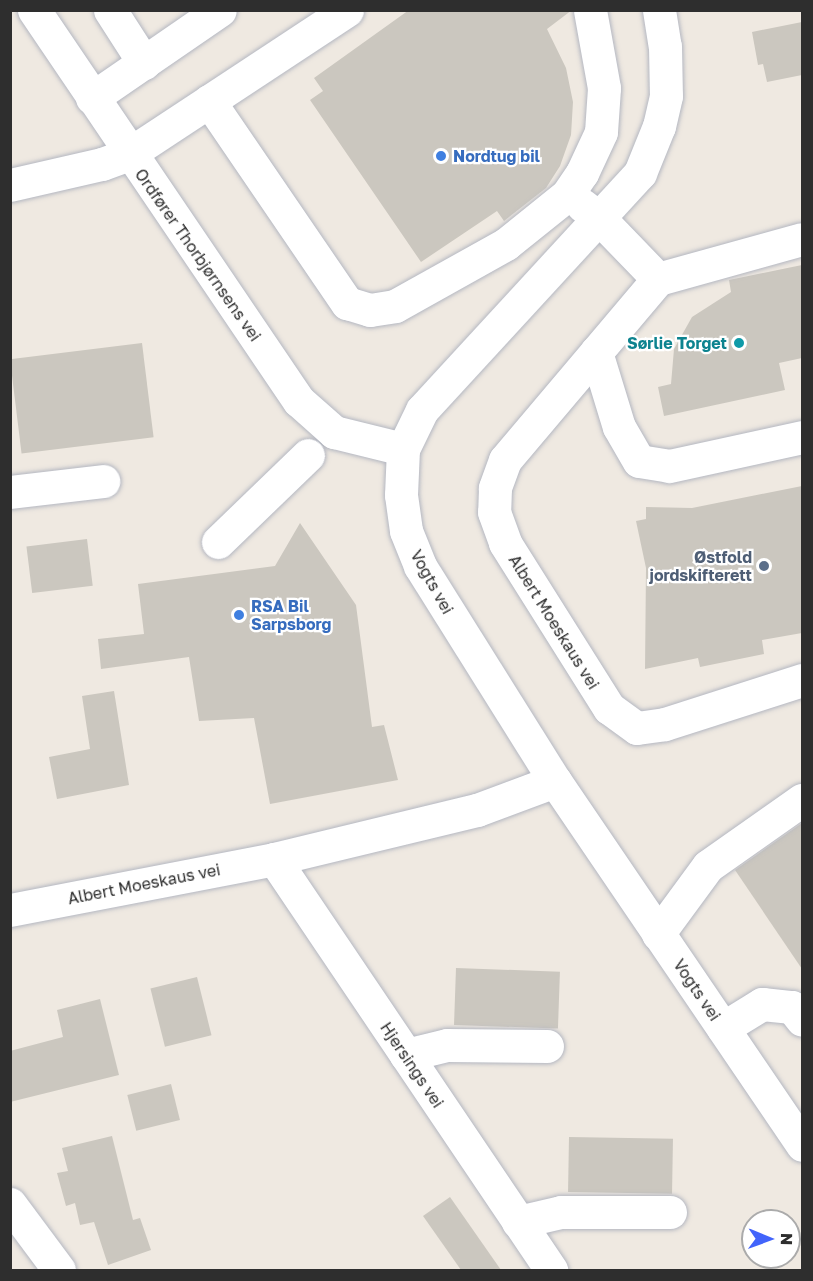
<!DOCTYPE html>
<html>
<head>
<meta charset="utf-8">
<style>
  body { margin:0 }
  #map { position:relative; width:813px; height:1281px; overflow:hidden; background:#efe9e1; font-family:"Golos Text",sans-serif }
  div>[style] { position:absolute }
  .building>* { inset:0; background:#cbc7bf; transform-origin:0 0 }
  .roads { filter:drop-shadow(0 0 2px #b4b7c1) drop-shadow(0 0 2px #b4b7c1) }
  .minor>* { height:33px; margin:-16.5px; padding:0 16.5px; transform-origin:16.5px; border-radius:16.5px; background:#fff }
  .dots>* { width:16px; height:16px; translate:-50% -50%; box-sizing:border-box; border:3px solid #fff; border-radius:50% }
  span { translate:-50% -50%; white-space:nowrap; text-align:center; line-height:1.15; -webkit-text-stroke:4.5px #fff; paint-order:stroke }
  .shop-label { font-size:16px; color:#366cbe; font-weight:700 }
  .left { translate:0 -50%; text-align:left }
  .street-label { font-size:16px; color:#2e2e2e }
  .culture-label { font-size:16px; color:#0d838f; font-weight:700 }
  .right { translate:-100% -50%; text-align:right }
  .service-label { font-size:16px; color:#4e5e75; font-weight:700 }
  .frame { position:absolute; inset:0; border:12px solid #2e2e2e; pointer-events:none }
  .north { position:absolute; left:741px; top:1209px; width:60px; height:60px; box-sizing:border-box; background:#fff; border:2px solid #ababab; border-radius:50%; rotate:91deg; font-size:16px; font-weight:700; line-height:24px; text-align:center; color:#2e2e2e }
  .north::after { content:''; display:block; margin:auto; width:21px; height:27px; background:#4264fb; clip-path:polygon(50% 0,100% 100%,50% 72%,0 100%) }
</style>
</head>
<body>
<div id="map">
  <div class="building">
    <div style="clip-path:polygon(409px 10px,572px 10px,547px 29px,566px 68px,573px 102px,571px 135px,560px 166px,546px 188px,504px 221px,497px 211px,421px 262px,310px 100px,323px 91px,314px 78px)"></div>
    <div style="clip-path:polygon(802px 22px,802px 75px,767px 82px,763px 64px,758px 65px,752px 32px)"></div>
    <div style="clip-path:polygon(802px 265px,802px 358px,779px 363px,785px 390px,664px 416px,658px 387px,671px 384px,674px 349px,692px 317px,731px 292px,729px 280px)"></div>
    <div style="left:142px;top:343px;width:95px;height:133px;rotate:83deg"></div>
    <div style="clip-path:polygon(802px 486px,802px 633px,762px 640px,764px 654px,700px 667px,698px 658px,645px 669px,646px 568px,636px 521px,646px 519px,646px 507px,692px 508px)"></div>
    <div style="clip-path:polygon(300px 523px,356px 605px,372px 727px,384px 725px,398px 780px,270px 804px,254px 718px,199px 721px,189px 657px,101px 669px,98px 639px,144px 634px,138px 584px,275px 566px)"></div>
    <div style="left:87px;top:539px;width:47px;height:61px;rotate:83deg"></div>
    <div style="clip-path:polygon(114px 691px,129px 785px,57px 799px,49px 757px,90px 749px,82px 696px)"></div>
    <div style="clip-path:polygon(802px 823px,802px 969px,735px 870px)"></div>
    <div style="left:456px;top:968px;width:104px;height:57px;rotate:2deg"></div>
    <div style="left:197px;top:977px;width:60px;height:48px;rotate:76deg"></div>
    <div style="clip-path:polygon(100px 999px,119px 1075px,10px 1102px,10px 1051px,63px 1037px,57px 1010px)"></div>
    <div style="left:171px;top:1084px;width:37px;height:45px;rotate:76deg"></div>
    <div style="clip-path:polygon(112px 1136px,133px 1220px,140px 1218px,151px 1250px,108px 1265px,94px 1222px,80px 1225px,75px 1203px,66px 1206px,57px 1173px,68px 1171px,62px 1148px)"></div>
    <div style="left:569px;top:1137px;width:104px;height:55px;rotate:1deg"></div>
    <div style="clip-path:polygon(450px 1197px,501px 1270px,461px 1270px,423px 1216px)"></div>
  </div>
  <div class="roads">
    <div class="minor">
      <div style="left:34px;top:10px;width:472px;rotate:55.9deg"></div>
      <div style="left:299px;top:401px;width:47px;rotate:41.5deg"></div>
      <div style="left:334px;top:432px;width:71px;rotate:13.8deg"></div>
      <div style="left:110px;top:10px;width:63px;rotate:57.3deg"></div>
      <div style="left:659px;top:10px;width:36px;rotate:81deg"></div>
      <div style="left:665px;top:46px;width:50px;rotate:88.9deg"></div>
      <div style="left:666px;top:96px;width:31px;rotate:103deg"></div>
      <div style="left:659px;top:126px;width:51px;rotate:112deg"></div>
      <div style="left:640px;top:173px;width:322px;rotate:132.6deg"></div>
      <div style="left:422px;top:410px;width:43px;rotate:116deg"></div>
      <div style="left:403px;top:449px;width:46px;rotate:92.5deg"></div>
      <div style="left:401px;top:495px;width:36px;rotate:82deg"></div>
      <div style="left:406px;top:531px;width:38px;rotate:68deg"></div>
      <div style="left:420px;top:566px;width:254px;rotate:57.9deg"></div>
      <div style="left:555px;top:781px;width:440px;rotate:55.8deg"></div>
      <div style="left:92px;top:98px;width:155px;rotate:-34.5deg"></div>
      <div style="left:209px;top:101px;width:245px;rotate:55.7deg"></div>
      <div style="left:347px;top:303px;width:24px;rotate:17deg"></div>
      <div style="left:370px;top:310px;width:25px;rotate:-9deg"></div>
      <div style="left:395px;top:306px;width:127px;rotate:-29.2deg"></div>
      <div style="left:506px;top:244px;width:78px;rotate:-38.8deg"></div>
      <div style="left:567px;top:195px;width:27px;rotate:-56deg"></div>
      <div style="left:582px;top:173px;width:45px;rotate:-65.1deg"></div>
      <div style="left:601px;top:132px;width:44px;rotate:-86.1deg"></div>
      <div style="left:604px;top:88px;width:79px;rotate:-100.2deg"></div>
      <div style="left:10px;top:185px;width:94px;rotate:-12.9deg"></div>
      <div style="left:102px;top:164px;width:29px;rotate:-20deg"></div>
      <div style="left:129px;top:154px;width:261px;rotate:-33.4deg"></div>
      <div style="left:582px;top:205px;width:21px;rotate:37deg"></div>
      <div style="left:599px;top:218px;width:85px;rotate:46deg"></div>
      <div style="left:658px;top:279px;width:149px;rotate:-15.5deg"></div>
      <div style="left:658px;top:279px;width:237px;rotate:130.2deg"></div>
      <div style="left:505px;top:460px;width:30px;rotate:110deg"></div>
      <div style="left:495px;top:488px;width:24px;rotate:92deg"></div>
      <div style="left:494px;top:512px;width:33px;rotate:70deg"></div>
      <div style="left:505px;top:543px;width:195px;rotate:57.8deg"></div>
      <div style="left:609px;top:708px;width:34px;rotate:36deg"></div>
      <div style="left:637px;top:728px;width:28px;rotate:-8deg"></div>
      <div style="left:665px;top:724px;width:144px;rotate:-17.8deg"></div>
      <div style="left:596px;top:352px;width:78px;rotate:73deg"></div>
      <div style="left:619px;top:427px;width:39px;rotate:60deg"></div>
      <div style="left:639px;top:461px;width:30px;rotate:9deg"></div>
      <div style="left:669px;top:466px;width:136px;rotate:-12.3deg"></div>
      <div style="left:10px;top:492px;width:94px;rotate:-6.7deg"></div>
      <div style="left:218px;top:542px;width:125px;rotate:-44deg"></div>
      <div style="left:274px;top:859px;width:496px;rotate:56deg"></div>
      <div style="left:10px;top:910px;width:269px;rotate:-10.9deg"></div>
      <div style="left:274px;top:859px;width:209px;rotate:-13.6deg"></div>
      <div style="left:477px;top:810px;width:83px;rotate:-20.4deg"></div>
      <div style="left:658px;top:934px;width:84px;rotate:-53.7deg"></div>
      <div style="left:708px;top:866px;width:115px;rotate:-35.1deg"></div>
      <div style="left:723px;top:1028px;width:46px;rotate:-31.6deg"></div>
      <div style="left:762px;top:1004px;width:30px;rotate:6deg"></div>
      <div style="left:792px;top:1007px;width:16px;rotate:52deg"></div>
      <div style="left:406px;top:1055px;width:42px;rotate:-13.7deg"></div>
      <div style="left:447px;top:1045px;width:100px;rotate:0.6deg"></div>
      <div style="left:10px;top:1204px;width:82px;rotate:53.4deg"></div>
      <div style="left:518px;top:1222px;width:44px;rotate:-13.1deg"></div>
      <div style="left:561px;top:1212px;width:109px"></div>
    </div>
  </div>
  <div class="dots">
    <div style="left:441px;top:156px;background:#3f7fe0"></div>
    <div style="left:739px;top:343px;background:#0f9aa8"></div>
    <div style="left:764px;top:566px;background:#5c6f8a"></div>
    <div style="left:239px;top:615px;background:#3f7fe0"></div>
  </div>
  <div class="shop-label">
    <span class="left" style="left:453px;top:156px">Nordtug bil</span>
    <span class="left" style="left:251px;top:615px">RSA Bil<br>Sarpsborg</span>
  </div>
  <div class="street-label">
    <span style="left:198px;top:255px;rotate:55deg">Ordfører Thorbjørnsens vei</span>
    <span style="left:432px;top:582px;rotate:61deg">Vogts vei</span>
    <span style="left:554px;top:622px;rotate:58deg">Albert Moeskaus vei</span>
    <span style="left:144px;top:884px;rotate:-11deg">Albert Moeskaus vei</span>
    <span style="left:697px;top:990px;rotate:56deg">Vogts vei</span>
    <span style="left:412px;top:1065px;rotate:56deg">Hjersings vei</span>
  </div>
  <div class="culture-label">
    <span class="right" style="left:727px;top:343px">Sørlie Torget</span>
  </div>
  <div class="service-label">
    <span class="right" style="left:752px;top:566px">Østfold<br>jordskifterett</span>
  </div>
  <div class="frame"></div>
  <div class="north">N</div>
</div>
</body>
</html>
